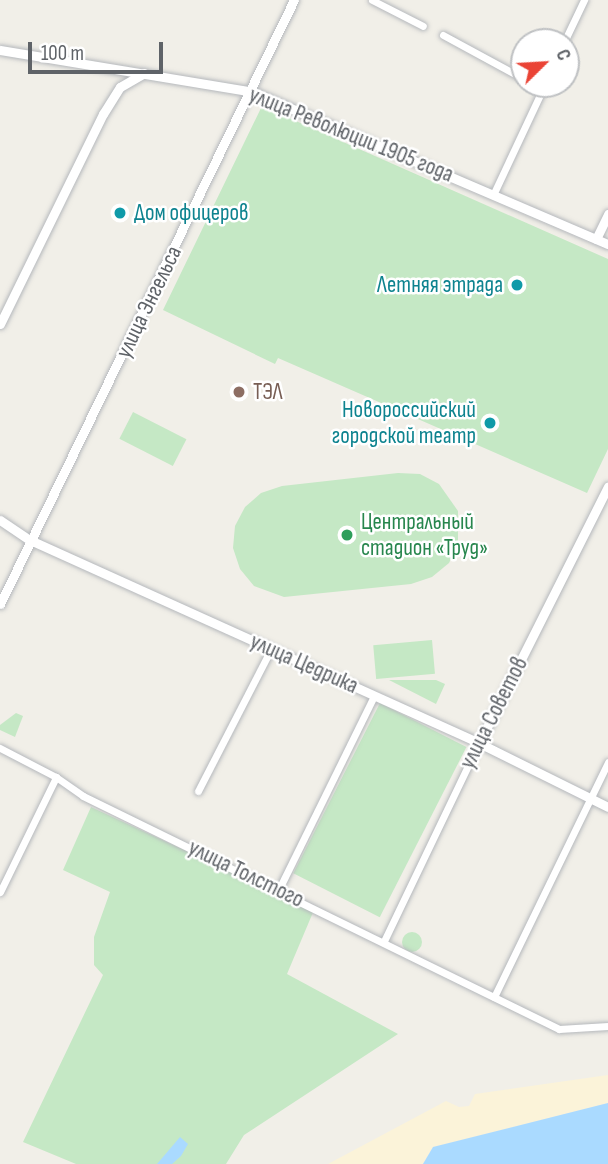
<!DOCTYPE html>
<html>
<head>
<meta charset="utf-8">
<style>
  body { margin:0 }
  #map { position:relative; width:608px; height:1164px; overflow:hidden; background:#f1efe8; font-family:"Sofia Sans Condensed",sans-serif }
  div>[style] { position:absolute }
  .green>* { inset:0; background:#c5e8c5; transform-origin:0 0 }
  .round { border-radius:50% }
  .sand>* { inset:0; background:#fbf3d9 }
  .water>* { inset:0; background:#aadaff }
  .roads { filter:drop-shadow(0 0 2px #b5b8bc) drop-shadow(0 0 2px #b5b8bc) }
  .minor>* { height:7px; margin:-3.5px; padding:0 3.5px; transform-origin:3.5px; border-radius:3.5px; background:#fff }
  .tertiary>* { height:9px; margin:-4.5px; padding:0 4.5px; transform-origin:4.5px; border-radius:4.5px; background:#fff }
  .dots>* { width:19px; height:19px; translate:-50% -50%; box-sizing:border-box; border:4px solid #fff; border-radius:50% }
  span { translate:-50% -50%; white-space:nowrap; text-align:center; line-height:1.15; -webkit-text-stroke:5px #fff; paint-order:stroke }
  .street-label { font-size:23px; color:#5f6368 }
  .culture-label { font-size:23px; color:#0d838f }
  .left { translate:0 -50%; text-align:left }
  .right { translate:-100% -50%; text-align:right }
  .education-label { font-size:23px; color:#785e54 }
  .leisure-label { font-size:23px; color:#27864d }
  .north { position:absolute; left:510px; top:28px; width:70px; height:70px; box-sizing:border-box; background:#fff; border:2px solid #bfc1c3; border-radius:50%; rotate:66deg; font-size:19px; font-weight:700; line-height:28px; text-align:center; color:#5f6368 }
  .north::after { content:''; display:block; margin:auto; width:24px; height:32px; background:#ea4335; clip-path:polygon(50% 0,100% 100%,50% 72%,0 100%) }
  .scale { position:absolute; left:28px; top:42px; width:135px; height:32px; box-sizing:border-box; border:4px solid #5f6368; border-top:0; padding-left:9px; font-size:21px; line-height:24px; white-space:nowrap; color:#5f6368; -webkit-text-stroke:5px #fff; paint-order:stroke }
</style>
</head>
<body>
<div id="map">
  <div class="green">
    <div style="clip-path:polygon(262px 106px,608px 259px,608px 449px,587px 493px,278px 358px,275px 364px,163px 310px)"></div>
    <div style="left:133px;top:412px;width:60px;height:30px;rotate:27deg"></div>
    <div style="clip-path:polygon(398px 473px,420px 474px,439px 484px,458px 511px,458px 544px,449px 563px,432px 577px,411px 584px,284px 597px,254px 586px,240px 569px,233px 548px,235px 526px,245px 507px,261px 493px,282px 486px)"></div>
    <div style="left:432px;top:640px;width:34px;height:59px;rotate:85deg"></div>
    <div style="clip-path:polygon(389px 680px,436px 680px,445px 684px,436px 704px)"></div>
    <div style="left:380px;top:703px;width:97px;height:191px;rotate:27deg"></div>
    <div style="clip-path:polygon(16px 713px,23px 716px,15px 737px,0 730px,0 725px)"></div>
    <div style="clip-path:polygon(91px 807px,314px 910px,287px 974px,398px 1034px,244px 1135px,226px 1164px,76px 1164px,23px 1142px,103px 975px,94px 965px,94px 937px,110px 892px,63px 870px)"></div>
    <div class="round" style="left:402px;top:932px;width:20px;height:20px"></div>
  </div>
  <div class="sand">
    <div style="clip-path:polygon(608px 1075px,608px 1103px,433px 1147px,423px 1164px,328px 1164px,446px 1101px,459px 1107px,469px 1106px,475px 1094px)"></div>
  </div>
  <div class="water">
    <div style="clip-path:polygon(608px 1103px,608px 1164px,423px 1164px,433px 1147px)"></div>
    <div style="clip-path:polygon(180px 1137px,188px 1144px,181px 1156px,172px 1164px,157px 1164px)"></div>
  </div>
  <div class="roads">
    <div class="minor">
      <div style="left:372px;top:0;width:57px;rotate:27deg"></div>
      <div style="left:443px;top:35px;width:92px;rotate:28.5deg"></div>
      <div style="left:564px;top:42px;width:47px;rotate:-64.5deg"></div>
      <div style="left:493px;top:195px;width:123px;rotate:-64.9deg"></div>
      <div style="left:0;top:748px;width:63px;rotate:27.4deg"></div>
      <div style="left:56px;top:777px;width:33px;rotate:35deg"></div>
      <div style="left:83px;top:796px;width:530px;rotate:26.08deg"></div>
      <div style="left:559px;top:1029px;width:49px;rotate:-3.5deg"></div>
      <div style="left:198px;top:791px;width:160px;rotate:-62.8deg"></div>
      <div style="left:279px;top:889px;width:215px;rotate:-63.8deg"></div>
      <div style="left:0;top:892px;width:128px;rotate:-64deg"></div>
      <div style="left:384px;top:941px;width:220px;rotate:-64.4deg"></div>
      <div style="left:494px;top:997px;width:261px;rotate:-64.1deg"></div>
    </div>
    <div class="tertiary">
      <div style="left:0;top:50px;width:256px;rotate:9.4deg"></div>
      <div style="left:253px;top:92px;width:386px;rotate:23.2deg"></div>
      <div style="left:596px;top:239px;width:28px;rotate:-64deg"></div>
      <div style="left:0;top:324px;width:234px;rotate:-63.9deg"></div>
      <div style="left:103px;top:114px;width:32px;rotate:-58deg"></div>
      <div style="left:120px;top:87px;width:28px;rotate:-30deg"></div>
      <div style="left:0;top:520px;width:36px;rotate:34deg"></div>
      <div style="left:30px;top:540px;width:493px;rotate:24.3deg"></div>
      <div style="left:479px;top:743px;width:144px;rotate:26.4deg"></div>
      <div style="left:0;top:604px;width:672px;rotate:-64.05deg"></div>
      <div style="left:479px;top:743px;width:287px;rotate:-63.3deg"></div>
    </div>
  </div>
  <div class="dots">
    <div style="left:120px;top:213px;background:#0f9aa8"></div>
    <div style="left:517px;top:285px;background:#0f9aa8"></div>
    <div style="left:239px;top:392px;background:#8d6e63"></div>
    <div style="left:490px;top:423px;background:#0f9aa8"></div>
    <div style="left:347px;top:535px;background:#2e9e5b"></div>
  </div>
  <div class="street-label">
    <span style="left:351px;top:135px;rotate:22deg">улица Революции 1905 года</span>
    <span style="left:149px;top:302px;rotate:-64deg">улица Энгельса</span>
    <span style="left:304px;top:664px;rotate:24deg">улица Цедрика</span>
    <span style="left:494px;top:713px;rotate:-63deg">улица Советов</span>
    <span style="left:246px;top:874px;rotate:26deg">улица Толстого</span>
  </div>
  <div class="culture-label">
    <span class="left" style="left:134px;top:213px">Дом офицеров</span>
    <span class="right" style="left:503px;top:285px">Летняя этрада</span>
    <span class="right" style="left:476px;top:423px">Новороссийский<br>городской театр</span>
  </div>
  <div class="education-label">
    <span class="left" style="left:253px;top:392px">ТЭЛ</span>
  </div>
  <div class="leisure-label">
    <span class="left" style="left:361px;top:535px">Центральный<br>стадион «Труд»</span>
  </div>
  <div class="north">С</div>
  <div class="scale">100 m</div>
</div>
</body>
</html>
